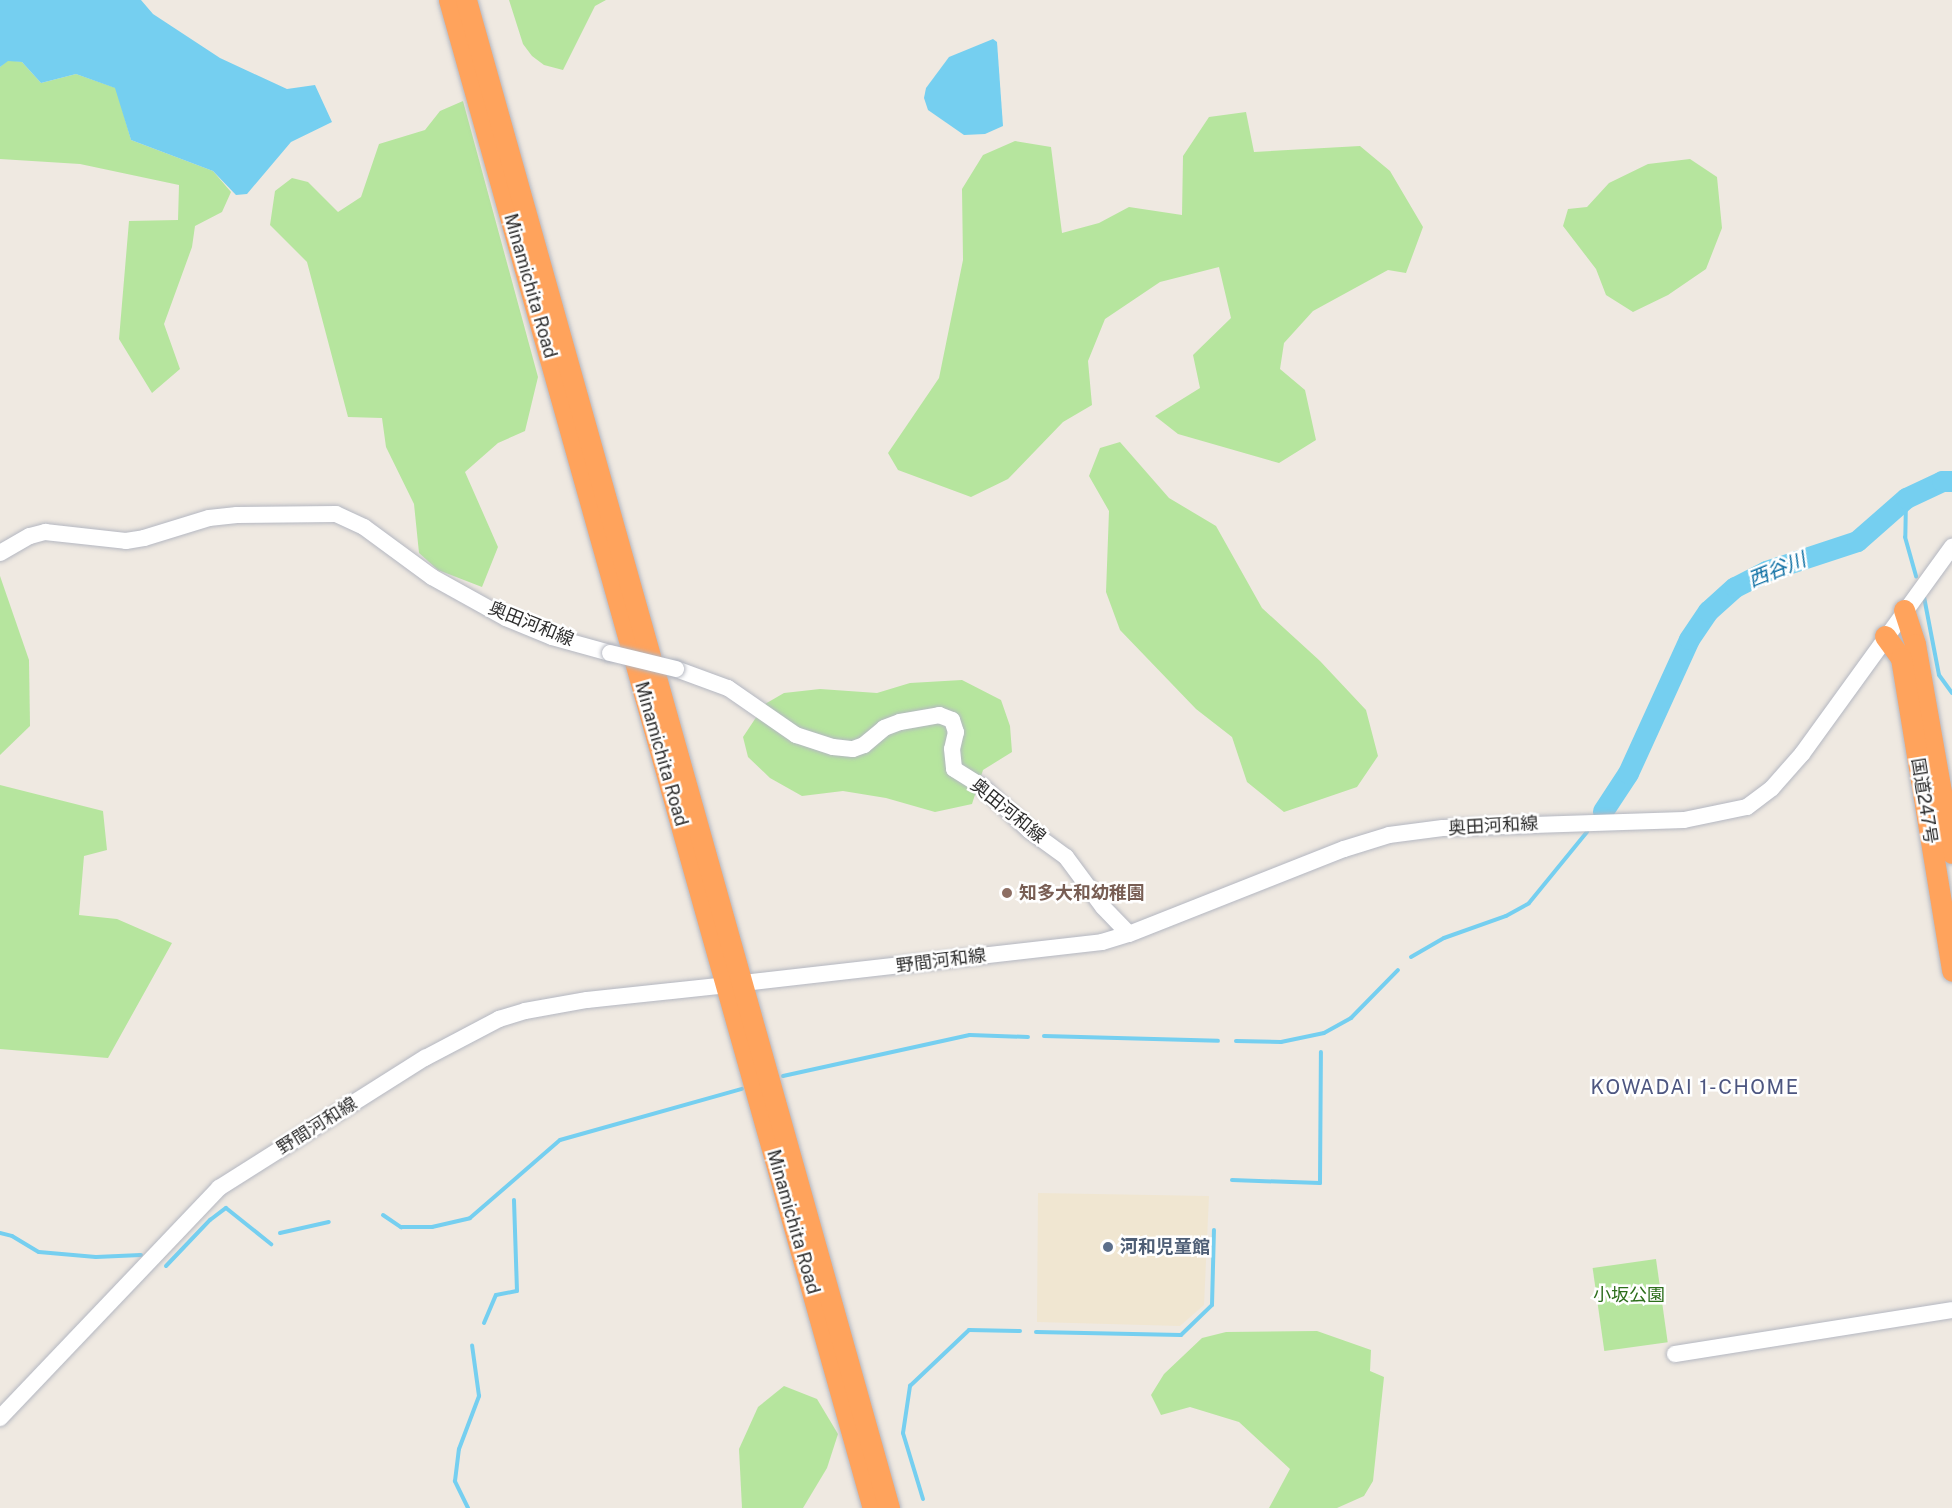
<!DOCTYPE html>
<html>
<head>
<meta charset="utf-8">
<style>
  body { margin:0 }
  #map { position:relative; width:1952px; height:1508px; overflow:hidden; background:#efe9e1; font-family:"Public Sans","Noto Sans JP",sans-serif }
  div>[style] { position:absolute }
  .education>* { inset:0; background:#f0e6d1 }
  .green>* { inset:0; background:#b6e59e; transform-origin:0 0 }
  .water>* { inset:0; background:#75cff0 }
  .stream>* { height:4px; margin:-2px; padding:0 2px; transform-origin:2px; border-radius:2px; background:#75cff0 }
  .river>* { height:21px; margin:-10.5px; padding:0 10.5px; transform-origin:10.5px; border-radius:10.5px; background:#75cff0 }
  .roads { filter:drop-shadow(0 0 2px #b4b7c1) drop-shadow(0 0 2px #b4b7c1) }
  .secondary>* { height:16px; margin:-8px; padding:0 8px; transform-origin:8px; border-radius:8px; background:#fff }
  .highway>* { height:21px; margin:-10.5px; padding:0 10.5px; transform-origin:10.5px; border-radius:10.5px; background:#ffa35c }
  .bridges { filter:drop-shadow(0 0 2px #b4b7c1) drop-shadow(0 0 2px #b4b7c1) }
  .secondary-bridge>* { height:16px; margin:-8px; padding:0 8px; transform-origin:8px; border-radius:8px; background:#fff }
  .dots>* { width:16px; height:16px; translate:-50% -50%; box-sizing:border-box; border:3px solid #fff; border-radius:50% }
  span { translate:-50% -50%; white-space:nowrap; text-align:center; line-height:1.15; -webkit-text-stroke:5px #fff; paint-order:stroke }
  .street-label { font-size:18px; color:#2e2e2e }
  .education-label { font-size:18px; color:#785e54; font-weight:700 }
  .left { translate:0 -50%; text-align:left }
  .service-label { font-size:18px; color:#4e5e75; font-weight:700 }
  .park-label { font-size:18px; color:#2c6e1b }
  .water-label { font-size:20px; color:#0d6fa3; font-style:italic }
  .neighbourhood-label { font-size:20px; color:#4d5680; letter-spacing:1.5px }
</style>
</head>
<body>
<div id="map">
  <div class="education">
    <div style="clip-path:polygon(1038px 1193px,1209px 1196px,1204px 1305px,1180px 1326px,1037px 1322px)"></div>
  </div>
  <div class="green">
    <div style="clip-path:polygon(509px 0,606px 0,595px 6px,563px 70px,544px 65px,532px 56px,523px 44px)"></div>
    <div style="clip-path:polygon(8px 60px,22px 62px,41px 83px,76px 74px,116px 88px,131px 140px,213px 171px,231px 192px,222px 212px,195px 226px,192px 247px,164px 324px,180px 369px,152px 393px,119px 339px,129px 221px,178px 220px,179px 185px,80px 164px,0 159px,0 67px)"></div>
    <div style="clip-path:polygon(463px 101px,538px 377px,525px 431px,498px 443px,465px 472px,498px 547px,482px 587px,438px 570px,419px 553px,414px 504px,386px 447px,382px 418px,348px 417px,307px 262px,270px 225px,275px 191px,292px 178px,308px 182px,338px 212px,361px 197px,379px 144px,425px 130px,440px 111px)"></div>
    <div style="clip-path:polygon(1246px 112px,1254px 152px,1360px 146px,1390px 171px,1423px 227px,1406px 273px,1388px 270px,1313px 311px,1284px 343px,1280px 369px,1305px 390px,1316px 440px,1279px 463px,1178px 434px,1155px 416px,1200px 388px,1193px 355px,1231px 318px,1219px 267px,1160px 282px,1105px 319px,1088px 361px,1092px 405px,1063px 422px,1008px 479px,971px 497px,898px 470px,888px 453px,939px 378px,963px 260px,962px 189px,983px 155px,1015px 141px,1051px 147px,1062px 233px,1099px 223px,1129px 207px,1182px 215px,1183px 156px,1209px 117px)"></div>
    <div style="clip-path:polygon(1690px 159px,1717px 177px,1722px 228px,1706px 269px,1668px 295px,1633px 312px,1606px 295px,1596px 269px,1563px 226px,1568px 209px,1587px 207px,1609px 183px,1648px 164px)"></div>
    <div style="clip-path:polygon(1120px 442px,1169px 498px,1216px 526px,1262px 608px,1320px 661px,1366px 710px,1378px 756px,1357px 787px,1284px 812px,1247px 782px,1232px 737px,1196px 709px,1120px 630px,1106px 592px,1109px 511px,1089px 476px,1100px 448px)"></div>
    <div style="clip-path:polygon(0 576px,29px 660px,30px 726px,0 755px)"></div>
    <div style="clip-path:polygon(962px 680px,1001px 700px,1010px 726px,1012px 752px,983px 770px,972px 804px,935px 812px,886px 798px,843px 791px,802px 796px,770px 778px,748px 757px,743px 737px,765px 704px,784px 693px,820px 689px,877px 693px,910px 683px)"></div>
    <div style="clip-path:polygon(0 785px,103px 811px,107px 850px,84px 856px,79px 915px,117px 919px,172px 943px,108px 1058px,0 1049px)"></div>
    <div style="left:1656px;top:1259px;width:84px;height:64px;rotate:82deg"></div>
    <div style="clip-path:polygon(1317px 1331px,1371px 1350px,1370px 1371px,1384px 1377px,1373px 1481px,1364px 1496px,1337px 1508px,1269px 1508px,1290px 1469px,1239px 1422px,1190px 1407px,1161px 1415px,1151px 1395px,1164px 1374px,1202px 1338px,1226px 1332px)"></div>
    <div style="clip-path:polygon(784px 1386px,817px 1399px,838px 1434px,827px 1468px,803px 1508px,742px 1508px,739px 1449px,758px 1407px)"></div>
  </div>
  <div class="water">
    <div style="clip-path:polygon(0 0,141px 0,153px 14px,220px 58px,287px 89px,315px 85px,332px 122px,291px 142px,247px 194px,236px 195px,213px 171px,131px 140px,115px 88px,76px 74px,41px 83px,22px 62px,8px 61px,0 67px)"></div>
    <div style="clip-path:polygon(993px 39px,997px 42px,1003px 126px,985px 134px,964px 135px,928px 110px,924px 98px,926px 88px,949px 57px)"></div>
  </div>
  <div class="stream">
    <div style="left:1906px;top:498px;width:39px;rotate:91deg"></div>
    <div style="left:1905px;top:537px;width:41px;rotate:74.2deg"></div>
    <div style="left:1924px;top:597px;width:79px;rotate:79.1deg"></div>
    <div style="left:1939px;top:675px;width:22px;rotate:54deg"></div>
    <div style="left:1411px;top:957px;width:38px;rotate:-30deg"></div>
    <div style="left:1444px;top:938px;width:66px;rotate:-19.5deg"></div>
    <div style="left:1506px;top:916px;width:26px;rotate:-29deg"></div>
    <div style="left:1529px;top:903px;width:92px;rotate:-50.8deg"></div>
    <div style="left:1044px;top:1036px;width:174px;rotate:1.6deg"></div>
    <div style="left:1236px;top:1041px;width:45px;rotate:1.3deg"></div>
    <div style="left:1281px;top:1042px;width:44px;rotate:-11.8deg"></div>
    <div style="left:1324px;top:1033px;width:31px;rotate:-29deg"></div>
    <div style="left:1351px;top:1018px;width:67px;rotate:-45.6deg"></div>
    <div style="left:783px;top:1076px;width:191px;rotate:-12.4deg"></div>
    <div style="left:970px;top:1035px;width:58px;rotate:2deg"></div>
    <div style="left:1232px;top:1180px;width:88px;rotate:2deg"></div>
    <div style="left:1320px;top:1183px;width:131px;rotate:-89.6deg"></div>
    <div style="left:383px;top:1215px;width:22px;rotate:34deg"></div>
    <div style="left:401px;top:1227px;width:31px"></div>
    <div style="left:432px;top:1227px;width:39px;rotate:-13deg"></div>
    <div style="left:470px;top:1218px;width:119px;rotate:-40.9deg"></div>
    <div style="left:560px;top:1140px;width:189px;rotate:-15.7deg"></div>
    <div style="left:0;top:1233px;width:12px;rotate:14deg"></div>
    <div style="left:12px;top:1236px;width:31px;rotate:31deg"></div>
    <div style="left:39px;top:1252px;width:57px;rotate:5deg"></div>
    <div style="left:96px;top:1257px;width:45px;rotate:-2.5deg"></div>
    <div style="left:280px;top:1233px;width:50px;rotate:-12.7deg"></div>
    <div style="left:166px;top:1266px;width:64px;rotate:-46.3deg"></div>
    <div style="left:210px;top:1220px;width:20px;rotate:-37deg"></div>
    <div style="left:226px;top:1208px;width:58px;rotate:38.7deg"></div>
    <div style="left:484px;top:1323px;width:30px;rotate:-67deg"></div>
    <div style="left:496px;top:1295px;width:21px;rotate:-11deg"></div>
    <div style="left:517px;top:1291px;width:91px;rotate:-91.9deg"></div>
    <div style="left:1036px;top:1332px;width:145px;rotate:1.2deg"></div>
    <div style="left:1181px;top:1335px;width:43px;rotate:-44.1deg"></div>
    <div style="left:1212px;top:1305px;width:75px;rotate:-88.5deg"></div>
    <div style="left:923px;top:1499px;width:69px;rotate:-106.9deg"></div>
    <div style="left:903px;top:1433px;width:48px;rotate:-81.5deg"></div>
    <div style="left:910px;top:1386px;width:81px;rotate:-43.5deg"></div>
    <div style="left:969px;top:1330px;width:51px;rotate:1.1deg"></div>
    <div style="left:468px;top:1508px;width:30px;rotate:-116deg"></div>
    <div style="left:455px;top:1481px;width:32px;rotate:-83deg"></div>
    <div style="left:459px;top:1449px;width:57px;rotate:-69.3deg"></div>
    <div style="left:479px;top:1396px;width:51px;rotate:-97.8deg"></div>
  </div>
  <div class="river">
    <div style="left:1603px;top:811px;width:45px;rotate:-56.7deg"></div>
    <div style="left:1628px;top:773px;width:147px;rotate:-65.5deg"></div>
    <div style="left:1689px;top:639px;width:34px;rotate:-56deg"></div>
    <div style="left:1708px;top:611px;width:36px;rotate:-42deg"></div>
    <div style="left:1735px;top:587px;width:35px;rotate:-27deg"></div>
    <div style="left:1766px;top:571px;width:96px;rotate:-18.2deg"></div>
    <div style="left:1857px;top:541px;width:65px;rotate:-41.3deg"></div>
    <div style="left:1906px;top:498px;width:40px;rotate:-25deg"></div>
    <div style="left:1942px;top:481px;width:10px"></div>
  </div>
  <div class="roads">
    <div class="secondary">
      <div style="left:0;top:553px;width:34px;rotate:-30deg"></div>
      <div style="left:30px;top:536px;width:16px;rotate:-15deg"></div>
      <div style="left:45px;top:532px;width:81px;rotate:6.3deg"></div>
      <div style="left:126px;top:541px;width:18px;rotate:-9deg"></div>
      <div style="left:144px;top:538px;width:68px;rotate:-17.1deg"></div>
      <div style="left:209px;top:518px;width:28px;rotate:-6deg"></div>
      <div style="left:237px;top:515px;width:99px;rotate:-0.6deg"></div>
      <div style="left:336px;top:514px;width:31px;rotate:25deg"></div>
      <div style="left:364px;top:527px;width:84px;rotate:36.3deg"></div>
      <div style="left:432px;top:577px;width:85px;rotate:29deg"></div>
      <div style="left:506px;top:618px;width:50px;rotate:22.4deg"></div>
      <div style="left:552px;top:637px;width:60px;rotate:15.4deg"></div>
      <div style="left:676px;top:669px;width:55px;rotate:20.1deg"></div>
      <div style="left:728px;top:688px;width:83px;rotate:34.7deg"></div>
      <div style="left:796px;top:735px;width:39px;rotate:18deg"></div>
      <div style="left:833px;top:747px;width:20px;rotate:6deg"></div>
      <div style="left:853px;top:749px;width:12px;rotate:-20deg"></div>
      <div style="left:864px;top:745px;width:26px;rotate:-40deg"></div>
      <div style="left:884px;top:728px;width:17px;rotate:-21deg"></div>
      <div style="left:900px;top:722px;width:40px;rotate:-10deg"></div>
      <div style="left:939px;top:715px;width:14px;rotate:21deg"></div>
      <div style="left:952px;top:720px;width:13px;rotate:72deg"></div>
      <div style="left:956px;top:732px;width:17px;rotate:103deg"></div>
      <div style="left:952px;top:749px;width:20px;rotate:84deg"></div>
      <div style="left:954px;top:769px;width:34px;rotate:32deg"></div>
      <div style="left:983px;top:787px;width:63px;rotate:43.1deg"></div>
      <div style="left:1029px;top:830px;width:46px;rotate:36.1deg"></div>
      <div style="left:1066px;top:857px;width:62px;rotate:53.5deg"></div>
      <div style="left:1103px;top:907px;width:37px;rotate:46deg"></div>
      <div style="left:1129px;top:934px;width:231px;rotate:-21.6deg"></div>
      <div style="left:1344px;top:849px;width:47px;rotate:-17.3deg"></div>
      <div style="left:1389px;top:835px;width:54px;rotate:-7.4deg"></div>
      <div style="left:1443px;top:828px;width:241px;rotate:-1.9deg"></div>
      <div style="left:1684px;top:820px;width:64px;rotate:-11.7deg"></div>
      <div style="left:1747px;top:807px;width:31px;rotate:-37deg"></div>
      <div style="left:1772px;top:788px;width:45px;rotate:-48.6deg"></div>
      <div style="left:1802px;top:754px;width:256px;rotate:-54.1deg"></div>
      <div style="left:752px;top:982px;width:352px;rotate:-6.5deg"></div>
      <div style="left:1102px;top:942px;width:28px;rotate:-17deg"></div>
      <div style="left:1675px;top:1354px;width:280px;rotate:-9deg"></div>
      <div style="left:0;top:1418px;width:318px;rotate:-46.4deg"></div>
      <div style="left:219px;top:1188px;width:244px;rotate:-32.3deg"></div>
      <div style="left:425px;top:1058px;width:84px;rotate:-27.8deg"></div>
      <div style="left:499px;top:1019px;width:27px;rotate:-17deg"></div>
      <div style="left:525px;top:1011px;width:63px;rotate:-10.1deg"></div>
      <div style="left:587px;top:1000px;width:132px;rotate:-6.1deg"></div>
    </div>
    <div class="highway">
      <div style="left:449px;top:0;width:1566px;rotate:74.3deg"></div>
      <div style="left:466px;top:0;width:1566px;rotate:74.33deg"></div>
      <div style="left:1904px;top:610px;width:36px;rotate:72deg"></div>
      <div style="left:1915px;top:644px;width:212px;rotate:80deg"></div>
      <div style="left:1885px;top:636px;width:27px;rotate:54deg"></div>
      <div style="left:1901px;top:658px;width:317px;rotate:80.7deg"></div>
    </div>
  </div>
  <div class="bridges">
    <div class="secondary-bridge">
      <div style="left:610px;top:653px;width:68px;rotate:13.6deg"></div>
    </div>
  </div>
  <div class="dots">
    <div style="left:1007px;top:893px;background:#8d6e63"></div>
    <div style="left:1108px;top:1247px;background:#5c6f8a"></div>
  </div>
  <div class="street-label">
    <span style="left:530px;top:286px;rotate:74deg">Minamichita Road</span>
    <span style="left:531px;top:624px;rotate:22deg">奥田河和線</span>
    <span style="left:661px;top:754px;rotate:74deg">Minamichita Road</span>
    <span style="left:1924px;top:801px;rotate:81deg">国道247号</span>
    <span style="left:1008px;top:811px;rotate:39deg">奥田河和線</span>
    <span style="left:1493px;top:826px;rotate:-3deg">奥田河和線</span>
    <span style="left:941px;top:961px;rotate:-7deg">野間河和線</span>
    <span style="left:317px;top:1126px;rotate:-32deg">野間河和線</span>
    <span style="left:793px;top:1222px;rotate:74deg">Minamichita Road</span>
  </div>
  <div class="education-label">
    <span class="left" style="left:1019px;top:893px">知多大和幼稚園</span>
  </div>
  <div class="service-label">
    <span class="left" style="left:1120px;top:1247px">河和児童館</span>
  </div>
  <div class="park-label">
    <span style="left:1629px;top:1295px">小坂公園</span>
  </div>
  <div class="water-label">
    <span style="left:1777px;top:570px;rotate:-22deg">西谷川</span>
  </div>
  <div class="neighbourhood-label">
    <span style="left:1695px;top:1087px">KOWADAI 1-CHOME</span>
  </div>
</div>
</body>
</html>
